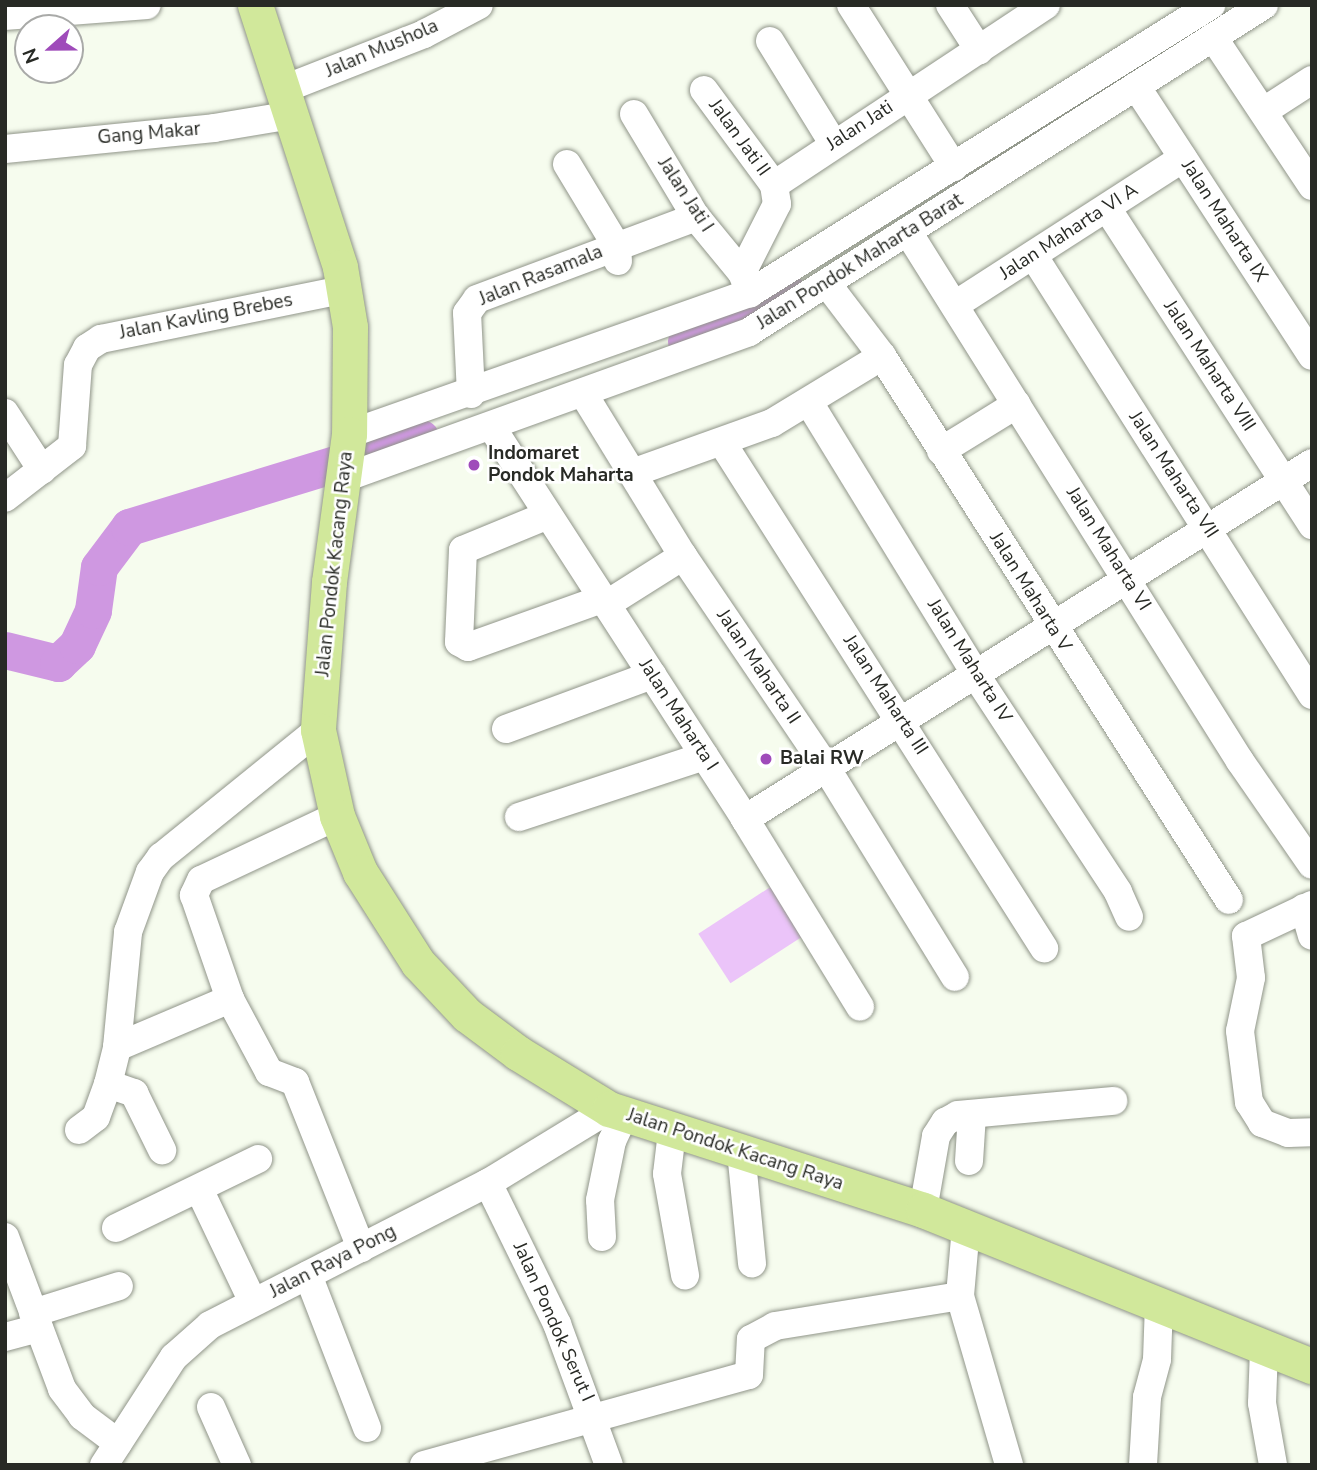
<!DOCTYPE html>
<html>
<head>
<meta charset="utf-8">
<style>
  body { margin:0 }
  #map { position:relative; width:1317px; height:1470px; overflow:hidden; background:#f6fcee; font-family:"Nunito Sans",sans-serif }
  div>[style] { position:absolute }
  .green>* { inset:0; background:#ebc4f9; transform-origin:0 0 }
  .river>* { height:37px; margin:-18.5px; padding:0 18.5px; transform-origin:18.5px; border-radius:18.5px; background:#cf98e1 }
  .roads { filter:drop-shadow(0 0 2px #909589) drop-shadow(0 0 2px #909589) }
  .minor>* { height:28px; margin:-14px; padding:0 14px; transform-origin:14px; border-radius:14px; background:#fff }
  .major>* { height:35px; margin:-17.5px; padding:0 17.5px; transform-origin:17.5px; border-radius:17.5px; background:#d1e89b }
  .dots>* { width:19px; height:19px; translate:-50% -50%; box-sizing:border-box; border:4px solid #fff; border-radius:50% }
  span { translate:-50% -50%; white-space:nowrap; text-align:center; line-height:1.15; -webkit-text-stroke:5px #fff; paint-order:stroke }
  .street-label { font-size:19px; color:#282a25 }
  .poi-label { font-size:19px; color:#282a25; font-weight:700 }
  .left { translate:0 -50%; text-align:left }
  .frame { position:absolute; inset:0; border:7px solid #282a25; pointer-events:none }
  .north { position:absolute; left:14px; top:14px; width:70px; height:70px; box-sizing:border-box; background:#fff; border:2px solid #a9aaa8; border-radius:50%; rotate:249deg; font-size:19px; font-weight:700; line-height:28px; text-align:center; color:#282a25 }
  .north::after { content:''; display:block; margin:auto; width:24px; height:32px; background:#9f4bba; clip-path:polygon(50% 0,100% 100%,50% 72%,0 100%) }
</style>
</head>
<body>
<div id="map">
  <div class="green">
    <div style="left:778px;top:882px;width:59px;height:95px;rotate:57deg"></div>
  </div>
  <div class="river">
    <div style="left:686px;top:341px;width:71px;rotate:-20.7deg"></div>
    <div style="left:752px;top:316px;width:43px;rotate:-32.6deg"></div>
    <div style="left:5px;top:650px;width:55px;rotate:13.8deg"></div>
    <div style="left:58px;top:663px;width:26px;rotate:-43deg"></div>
    <div style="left:77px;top:645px;width:38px;rotate:-65deg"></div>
    <div style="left:93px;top:610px;width:43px;rotate:-82.1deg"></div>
    <div style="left:99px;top:567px;width:50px;rotate:-53.1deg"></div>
    <div style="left:129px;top:527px;width:305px;rotate:-17deg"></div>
  </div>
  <div class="roads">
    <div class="minor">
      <div style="left:851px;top:5px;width:192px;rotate:57.6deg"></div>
      <div style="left:950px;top:5px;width:54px;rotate:57.2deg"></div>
      <div style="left:5px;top:16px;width:142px;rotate:-4.4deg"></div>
      <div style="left:1213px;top:37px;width:179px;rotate:56.4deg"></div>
      <div style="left:770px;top:41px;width:120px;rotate:58.3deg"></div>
      <div style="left:1136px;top:86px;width:322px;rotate:56.9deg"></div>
      <div style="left:284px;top:89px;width:150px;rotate:-21.4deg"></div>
      <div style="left:424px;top:34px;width:62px;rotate:-27.8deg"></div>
      <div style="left:704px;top:90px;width:118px;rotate:53.6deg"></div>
      <div style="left:774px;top:185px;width:19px;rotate:81deg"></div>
      <div style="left:777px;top:204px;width:77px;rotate:116.9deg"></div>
      <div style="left:742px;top:273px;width:22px;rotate:68deg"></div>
      <div style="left:1264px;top:111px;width:57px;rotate:-32.9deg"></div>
      <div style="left:634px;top:114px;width:120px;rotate:59deg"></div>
      <div style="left:696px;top:217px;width:72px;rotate:50.6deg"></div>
      <div style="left:5px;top:149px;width:210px;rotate:-5.7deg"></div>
      <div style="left:214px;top:128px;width:79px;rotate:-9.5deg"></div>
      <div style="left:567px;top:164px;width:97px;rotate:58.9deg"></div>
      <div style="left:617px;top:247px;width:14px;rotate:86deg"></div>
      <div style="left:774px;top:185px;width:326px;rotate:-33.5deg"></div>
      <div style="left:1107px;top:208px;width:378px;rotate:57.1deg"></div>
      <div style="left:908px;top:232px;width:625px;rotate:57.89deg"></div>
      <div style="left:1240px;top:761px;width:126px;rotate:55.3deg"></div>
      <div style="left:1033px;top:255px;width:521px;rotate:57.62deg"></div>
      <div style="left:828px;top:285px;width:89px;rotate:52.7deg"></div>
      <div style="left:882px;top:356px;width:645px;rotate:57.47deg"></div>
      <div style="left:955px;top:305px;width:271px;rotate:-32.8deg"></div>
      <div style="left:583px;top:393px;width:191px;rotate:58.5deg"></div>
      <div style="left:683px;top:556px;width:257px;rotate:55.9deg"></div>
      <div style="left:827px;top:769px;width:244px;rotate:58.4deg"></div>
      <div style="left:471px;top:394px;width:81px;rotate:-92.8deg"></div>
      <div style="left:467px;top:313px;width:17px;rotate:-54deg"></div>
      <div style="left:477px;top:299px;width:234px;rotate:-20.5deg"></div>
      <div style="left:810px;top:404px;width:320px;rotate:58.5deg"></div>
      <div style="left:977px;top:677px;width:257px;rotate:56.7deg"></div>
      <div style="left:1118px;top:892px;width:27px;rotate:66deg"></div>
      <div style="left:5px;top:413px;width:68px;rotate:57deg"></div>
      <div style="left:491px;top:426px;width:468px;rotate:57.1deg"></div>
      <div style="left:745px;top:819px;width:220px;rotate:58.5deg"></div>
      <div style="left:349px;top:434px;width:425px;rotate:-19.4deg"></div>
      <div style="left:750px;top:293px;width:544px;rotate:-31.99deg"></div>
      <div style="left:723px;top:444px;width:598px;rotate:57.51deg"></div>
      <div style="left:941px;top:451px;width:89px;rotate:-31.7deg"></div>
      <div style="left:635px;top:472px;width:145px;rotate:-19.7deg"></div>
      <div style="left:772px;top:423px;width:129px;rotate:-31.3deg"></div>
      <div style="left:344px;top:478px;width:431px;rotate:-19.8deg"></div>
      <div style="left:749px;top:332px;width:610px;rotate:-32.41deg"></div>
      <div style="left:5px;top:498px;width:85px;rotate:-37.8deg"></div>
      <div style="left:72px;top:446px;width:81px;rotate:-85.8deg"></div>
      <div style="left:78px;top:365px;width:19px;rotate:-62deg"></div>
      <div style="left:87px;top:348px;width:17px;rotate:-33deg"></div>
      <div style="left:101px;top:339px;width:250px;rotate:-11.5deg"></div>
      <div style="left:548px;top:515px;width:92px;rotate:157.6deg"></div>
      <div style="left:463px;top:550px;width:92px;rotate:92.5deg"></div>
      <div style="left:459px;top:642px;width:10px;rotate:29deg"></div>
      <div style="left:468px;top:647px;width:142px;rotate:-19.7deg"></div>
      <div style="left:607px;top:604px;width:90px;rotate:-32.3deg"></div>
      <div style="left:506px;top:729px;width:156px;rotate:-20.3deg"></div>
      <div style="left:337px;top:816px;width:150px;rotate:154.8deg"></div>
      <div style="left:201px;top:880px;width:17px;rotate:115deg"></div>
      <div style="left:194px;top:895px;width:110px;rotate:70.9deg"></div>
      <div style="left:230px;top:999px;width:83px;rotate:61.9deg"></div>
      <div style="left:269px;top:1072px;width:28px;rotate:21deg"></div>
      <div style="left:295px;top:1082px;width:179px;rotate:68.3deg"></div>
      <div style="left:519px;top:817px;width:195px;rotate:-18.2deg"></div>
      <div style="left:745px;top:819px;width:669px;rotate:-32.12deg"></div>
      <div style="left:1312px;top:905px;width:73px;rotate:154.8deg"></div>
      <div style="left:1246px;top:936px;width:42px;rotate:83.2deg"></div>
      <div style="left:1251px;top:978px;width:54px;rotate:101.7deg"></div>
      <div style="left:1240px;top:1031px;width:72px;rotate:82.8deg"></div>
      <div style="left:1249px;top:1102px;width:25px;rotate:58deg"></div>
      <div style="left:1262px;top:1123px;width:28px;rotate:21deg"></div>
      <div style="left:1288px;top:1133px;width:24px;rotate:-2deg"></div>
      <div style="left:1304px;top:908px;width:29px;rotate:74deg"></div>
      <div style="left:117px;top:1047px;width:123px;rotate:-23deg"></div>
      <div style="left:108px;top:1084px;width:28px;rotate:19deg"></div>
      <div style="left:134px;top:1093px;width:64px;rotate:63.8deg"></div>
      <div style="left:79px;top:1130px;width:21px;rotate:-37deg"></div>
      <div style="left:96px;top:1117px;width:35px;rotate:-70deg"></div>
      <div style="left:108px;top:1084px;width:38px;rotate:-76deg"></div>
      <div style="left:117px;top:1047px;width:116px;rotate:-84.5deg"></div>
      <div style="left:128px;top:932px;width:64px;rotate:-69.9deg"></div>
      <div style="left:150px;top:872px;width:19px;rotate:-54deg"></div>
      <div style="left:161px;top:857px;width:202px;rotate:-39deg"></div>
      <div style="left:672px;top:1132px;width:42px;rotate:96.8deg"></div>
      <div style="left:667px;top:1174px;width:103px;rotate:79.9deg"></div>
      <div style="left:741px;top:1151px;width:113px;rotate:84.4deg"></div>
      <div style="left:969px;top:1161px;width:47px;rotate:-86.3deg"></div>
      <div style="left:488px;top:1183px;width:157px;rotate:63.9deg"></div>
      <div style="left:557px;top:1324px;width:150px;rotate:69.8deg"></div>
      <div style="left:199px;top:1189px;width:125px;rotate:64.5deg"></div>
      <div style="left:923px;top:1210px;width:75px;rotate:-80deg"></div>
      <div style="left:936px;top:1136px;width:17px;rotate:-57deg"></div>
      <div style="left:945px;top:1122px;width:15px;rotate:-28deg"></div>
      <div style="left:958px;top:1115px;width:156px;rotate:-5.2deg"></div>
      <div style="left:966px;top:1227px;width:69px;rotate:95deg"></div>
      <div style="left:960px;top:1296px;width:176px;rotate:73.8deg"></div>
      <div style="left:116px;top:1228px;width:158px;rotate:-25.9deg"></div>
      <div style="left:5px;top:1237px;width:162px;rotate:69.4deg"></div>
      <div style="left:62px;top:1389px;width:34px;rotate:53deg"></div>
      <div style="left:82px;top:1416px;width:45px;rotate:36.9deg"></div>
      <div style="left:602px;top:1237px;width:37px;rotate:-93deg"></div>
      <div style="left:600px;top:1200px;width:60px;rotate:-78.5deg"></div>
      <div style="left:612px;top:1141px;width:29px;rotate:-65deg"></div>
      <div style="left:308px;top:1275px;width:164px;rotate:68.9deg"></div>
      <div style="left:33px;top:1313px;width:90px;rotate:-17.4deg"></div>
      <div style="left:5px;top:1337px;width:35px;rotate:-15deg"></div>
      <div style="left:1264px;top:1349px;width:54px;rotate:92.1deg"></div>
      <div style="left:1262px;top:1403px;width:63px;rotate:79.9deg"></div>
      <div style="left:211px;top:1407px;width:64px;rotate:65.9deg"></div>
      <div style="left:104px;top:1465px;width:129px;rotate:-57.1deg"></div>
      <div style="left:174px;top:1357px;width:48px;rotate:-41.6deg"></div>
      <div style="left:210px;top:1325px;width:312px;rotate:-27.1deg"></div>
      <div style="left:488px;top:1183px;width:142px;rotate:-31.4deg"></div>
      <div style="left:424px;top:1465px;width:337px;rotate:-15.5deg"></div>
      <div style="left:749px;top:1375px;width:36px;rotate:-87deg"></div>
      <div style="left:751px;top:1339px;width:27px;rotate:-28deg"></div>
      <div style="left:775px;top:1326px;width:187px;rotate:-9.2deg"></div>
      <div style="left:1143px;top:1465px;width:68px;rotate:-86.6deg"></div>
      <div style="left:1147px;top:1397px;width:39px;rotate:-75deg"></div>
      <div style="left:1157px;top:1359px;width:55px;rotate:-87.9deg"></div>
    </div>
    <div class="major">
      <div style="left:255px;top:5px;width:275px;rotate:72deg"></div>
      <div style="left:340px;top:267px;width:61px;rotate:80.5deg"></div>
      <div style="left:350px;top:327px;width:107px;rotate:90.5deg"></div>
      <div style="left:349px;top:434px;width:149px;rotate:97.7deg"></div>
      <div style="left:329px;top:582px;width:148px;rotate:94.3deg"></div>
      <div style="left:318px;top:730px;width:88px;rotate:77.5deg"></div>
      <div style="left:337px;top:816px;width:61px;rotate:67.7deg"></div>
      <div style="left:360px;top:872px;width:108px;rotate:57.5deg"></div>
      <div style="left:418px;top:963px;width:71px;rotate:46.7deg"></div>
      <div style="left:467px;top:1015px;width:64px;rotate:36.7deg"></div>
      <div style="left:518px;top:1053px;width:107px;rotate:31.6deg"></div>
      <div style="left:609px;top:1109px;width:330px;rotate:17.8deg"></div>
      <div style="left:923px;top:1210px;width:419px;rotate:21.9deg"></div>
    </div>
  </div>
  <div class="dots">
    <div style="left:474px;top:465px;background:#9f4bba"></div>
    <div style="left:766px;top:759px;background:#9f4bba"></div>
  </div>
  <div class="street-label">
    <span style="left:382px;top:49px;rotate:-23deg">Jalan Mushola</span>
    <span style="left:860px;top:126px;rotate:-33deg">Jalan Jati</span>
    <span style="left:149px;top:134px;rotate:-5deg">Gang Makar</span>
    <span style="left:739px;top:138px;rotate:54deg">Jalan Jati II</span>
    <span style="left:685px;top:195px;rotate:57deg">Jalan Jati I</span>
    <span style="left:1224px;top:221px;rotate:57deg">Jalan Maharta IX</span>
    <span style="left:1069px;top:232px;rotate:-33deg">Jalan Maharta VI A</span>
    <span style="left:860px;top:262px;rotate:-32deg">Jalan Pondok Maharta Barat</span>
    <span style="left:541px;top:276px;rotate:-22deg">Jalan Rasamala</span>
    <span style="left:206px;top:317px;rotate:-11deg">Jalan Kavling Brebes</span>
    <span style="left:1209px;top:366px;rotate:57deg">Jalan Maharta VIII</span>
    <span style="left:1173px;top:475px;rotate:57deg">Jalan Maharta VII</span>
    <span style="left:1108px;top:549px;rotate:58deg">Jalan Maharta VI</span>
    <span style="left:335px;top:564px;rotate:-84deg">Jalan Pondok Kacang Raya</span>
    <span style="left:1030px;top:592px;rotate:58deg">Jalan Maharta V</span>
    <span style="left:969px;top:661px;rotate:58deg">Jalan Maharta IV</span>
    <span style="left:758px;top:667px;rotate:56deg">Jalan Maharta II</span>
    <span style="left:885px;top:695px;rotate:57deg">Jalan Maharta III</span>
    <span style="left:678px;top:715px;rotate:57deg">Jalan Maharta I</span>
    <span style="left:735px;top:1150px;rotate:18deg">Jalan Pondok Kacang Raya</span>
    <span style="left:333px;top:1262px;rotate:-27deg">Jalan Raya Pong</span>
    <span style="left:553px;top:1322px;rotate:66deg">Jalan Pondok Serut I</span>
  </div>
  <div class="poi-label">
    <span class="left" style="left:488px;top:465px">Indomaret<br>Pondok Maharta</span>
    <span class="left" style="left:780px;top:759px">Balai RW</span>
  </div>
  <div class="frame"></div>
  <div class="north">N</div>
</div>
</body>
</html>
